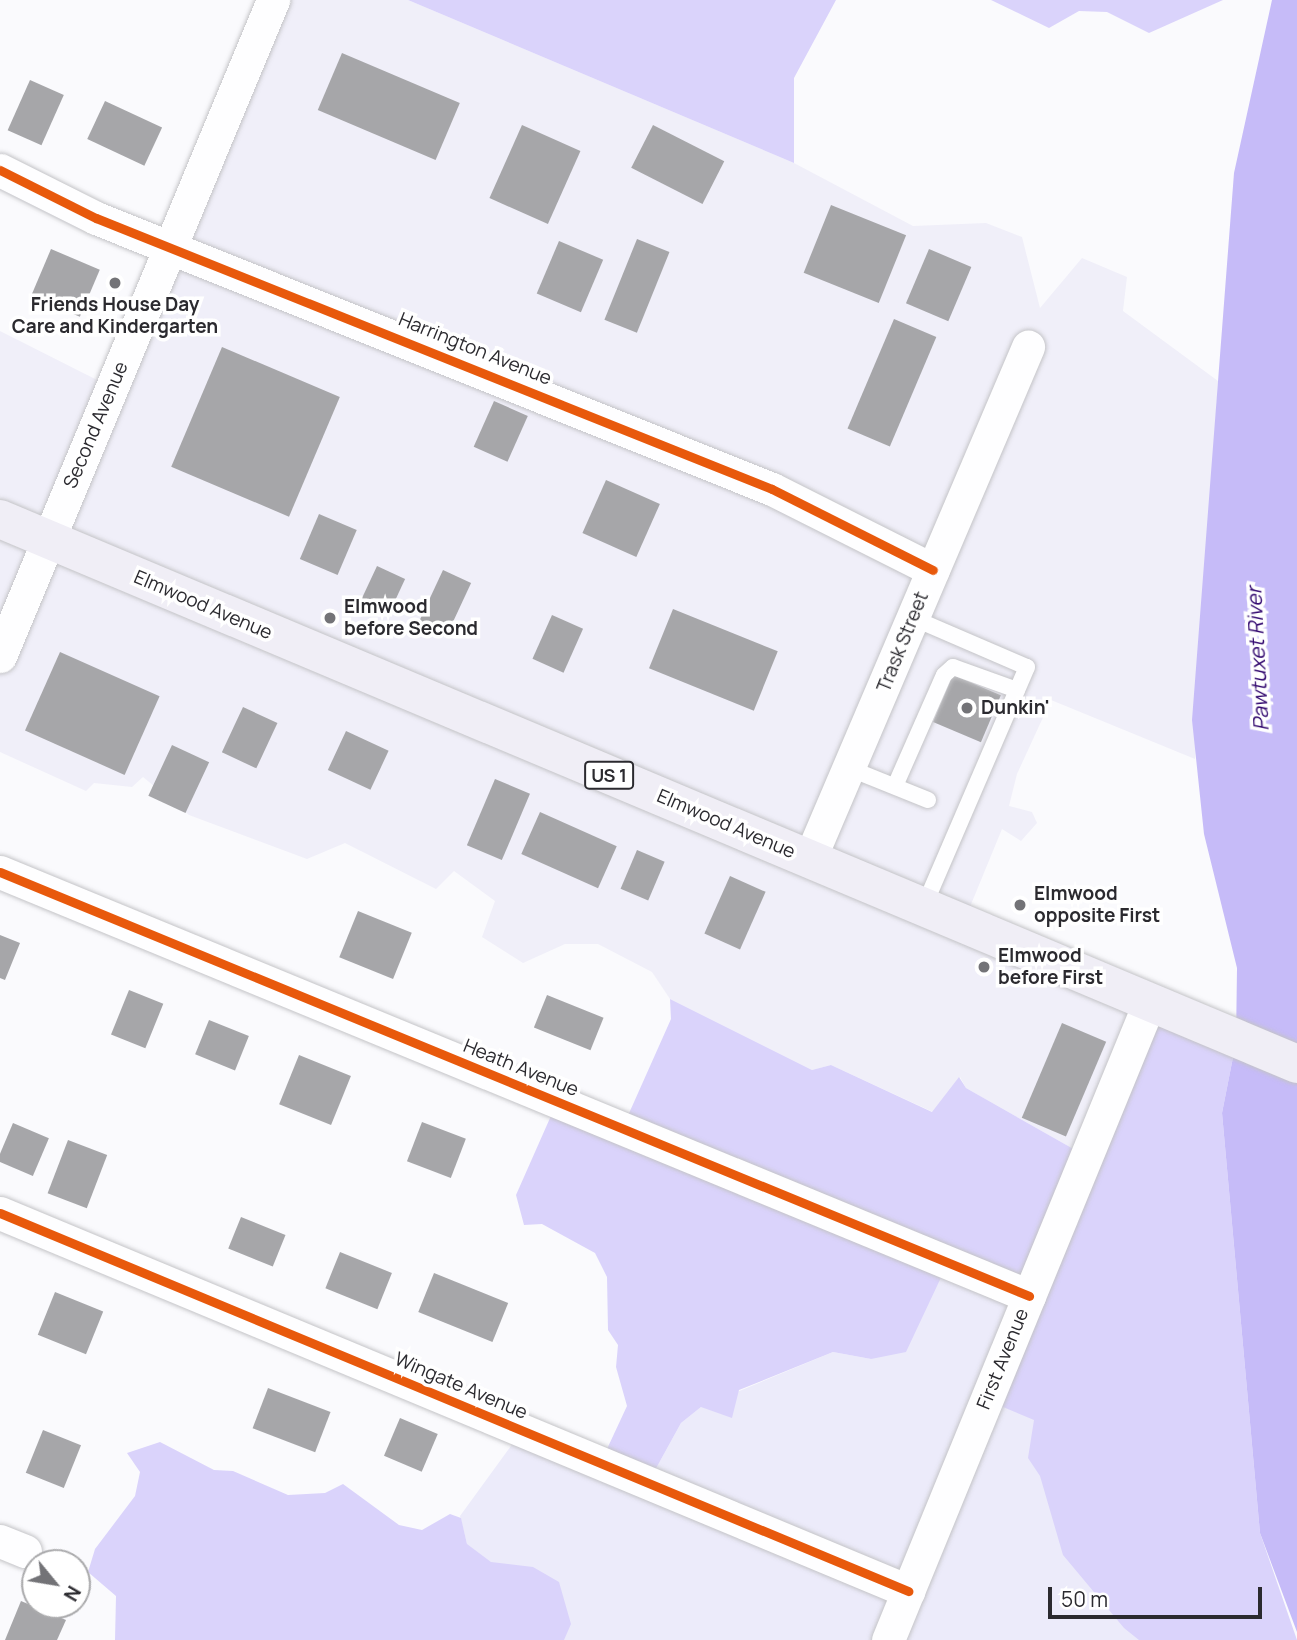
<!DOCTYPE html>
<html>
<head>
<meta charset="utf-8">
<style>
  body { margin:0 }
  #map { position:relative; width:1297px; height:1640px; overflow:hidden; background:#fafafd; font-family:Manrope,sans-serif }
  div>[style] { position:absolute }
  .built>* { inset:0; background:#f0eff9 }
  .green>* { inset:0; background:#ecebfa }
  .forest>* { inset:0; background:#dad3fb }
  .water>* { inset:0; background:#c6bbf8 }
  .building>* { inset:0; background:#a6a6a9; transform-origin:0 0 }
  .roads { filter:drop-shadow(0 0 2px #c4c4c7) drop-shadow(0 0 2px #c4c4c7) }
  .lane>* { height:16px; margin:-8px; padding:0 8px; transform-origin:8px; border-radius:8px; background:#fefeff }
  .street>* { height:33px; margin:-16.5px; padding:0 16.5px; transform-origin:16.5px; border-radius:16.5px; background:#fefeff }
  .primary>* { height:38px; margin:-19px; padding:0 19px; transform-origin:19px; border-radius:19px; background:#f0eef6 }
  .cycleway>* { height:9px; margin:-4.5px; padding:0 4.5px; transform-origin:4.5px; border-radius:4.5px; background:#e8590c }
  .dots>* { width:19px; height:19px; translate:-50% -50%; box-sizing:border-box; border:4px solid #fff; border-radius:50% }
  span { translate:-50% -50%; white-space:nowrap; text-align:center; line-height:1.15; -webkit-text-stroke:7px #fff; paint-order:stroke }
  .shield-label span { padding:2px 5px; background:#fff; border:2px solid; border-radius:5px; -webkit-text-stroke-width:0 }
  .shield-label { font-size:18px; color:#2b2a2f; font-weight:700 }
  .poi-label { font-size:19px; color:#2b2a2f; font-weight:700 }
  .left { translate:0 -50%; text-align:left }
  .street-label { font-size:19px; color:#2b2a2f }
  .water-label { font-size:21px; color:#31076e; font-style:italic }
  .north { position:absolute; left:21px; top:1549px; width:70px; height:70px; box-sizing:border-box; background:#fff; border:2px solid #aaaaac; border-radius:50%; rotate:120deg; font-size:19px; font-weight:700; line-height:28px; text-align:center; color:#2b2a2f }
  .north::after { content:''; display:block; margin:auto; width:24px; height:32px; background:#737377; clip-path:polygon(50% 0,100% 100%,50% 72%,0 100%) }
  .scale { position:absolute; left:1048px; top:1587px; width:214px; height:32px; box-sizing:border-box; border:4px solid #2b2a2f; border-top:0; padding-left:9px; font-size:21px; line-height:24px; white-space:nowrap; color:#2b2a2f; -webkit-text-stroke:5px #fff; paint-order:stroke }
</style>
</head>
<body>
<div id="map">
  <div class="built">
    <div style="clip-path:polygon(273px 0,408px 0,794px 163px,913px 226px,986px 223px,1022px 237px,1040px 308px,1082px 258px,1127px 277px,1123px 311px,1218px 381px,1195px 759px,1051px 700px,1017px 774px,1009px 806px,1032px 812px,1037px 823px,1021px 841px,1002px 829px,965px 919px,1138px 995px,1077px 1151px,966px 1088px,960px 1077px,933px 1112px,831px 1065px,812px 1070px,670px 999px,652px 972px,598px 944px,565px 944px,523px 963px,482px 937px,495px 901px,454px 871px,436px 889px,345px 843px,307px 859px,189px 815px,143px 777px,132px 787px,94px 783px,86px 791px,0 752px,0 331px,105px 384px)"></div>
  </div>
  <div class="green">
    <div style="clip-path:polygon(945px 1269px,1210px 1422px,1295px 1640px,435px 1640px,467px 1544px,460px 1516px,519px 1435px,648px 1483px,681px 1423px,701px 1407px,833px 1352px,871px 1359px)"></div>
  </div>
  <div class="forest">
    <div style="clip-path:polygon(408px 0,836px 0,794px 78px,794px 163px)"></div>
    <div style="clip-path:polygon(991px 0,1223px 0,1149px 33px,1107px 12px,1079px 11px,1049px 28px)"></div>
    <div style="clip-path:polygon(670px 999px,812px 1070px,831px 1065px,932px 1112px,959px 1077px,966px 1088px,1077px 1151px,1147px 1002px,1236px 1042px,1222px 1113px,1260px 1533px,1297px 1640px,1139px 1640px,1124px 1628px,1063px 1555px,1040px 1476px,1028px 1458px,1034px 1420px,979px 1397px,1014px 1303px,945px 1269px,906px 1352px,871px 1359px,833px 1352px,739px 1390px,732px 1418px,701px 1407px,681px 1423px,648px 1483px,600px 1464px,627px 1406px,616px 1367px,618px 1345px,608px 1330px,607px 1277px,595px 1253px,542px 1224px,524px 1225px,516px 1195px,554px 1109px,622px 1129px,671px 1019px)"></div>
    <div style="clip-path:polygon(160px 1442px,214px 1470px,233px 1471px,288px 1495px,325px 1493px,343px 1484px,399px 1525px,422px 1530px,450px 1514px,461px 1518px,467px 1544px,491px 1562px,533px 1567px,559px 1582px,571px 1624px,564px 1640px,115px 1640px,116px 1596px,88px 1572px,95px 1549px,135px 1496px,140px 1472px,127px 1453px)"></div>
  </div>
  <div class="water">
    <div style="clip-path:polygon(1272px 0,1297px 0,1297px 1632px,1260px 1533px,1222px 1113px,1236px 1042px,1237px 968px,1204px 834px,1192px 720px,1234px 173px)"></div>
  </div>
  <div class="building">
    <div style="left:342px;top:53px;width:128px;height:62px;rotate:23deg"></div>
    <div style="left:30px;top:80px;width:37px;height:55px;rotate:24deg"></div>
    <div style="left:105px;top:101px;width:63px;height:42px;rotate:25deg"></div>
    <div style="left:522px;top:125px;width:64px;height:80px;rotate:24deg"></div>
    <div style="left:653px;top:125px;width:80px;height:48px;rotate:27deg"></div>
    <div style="left:831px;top:205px;width:81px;height:73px;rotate:22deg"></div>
    <div style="left:637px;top:239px;width:35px;height:87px;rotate:22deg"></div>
    <div style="left:559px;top:241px;width:48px;height:57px;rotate:23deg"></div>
    <div style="left:51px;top:249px;width:53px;height:51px;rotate:23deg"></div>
    <div style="left:929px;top:249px;width:46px;height:59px;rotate:23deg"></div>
    <div style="left:894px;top:319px;width:46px;height:119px;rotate:23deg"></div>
    <div style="left:222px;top:347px;width:128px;height:130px;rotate:23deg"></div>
    <div style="left:494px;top:401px;width:37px;height:50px;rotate:24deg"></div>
    <div style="left:606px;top:480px;width:59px;height:58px;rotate:24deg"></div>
    <div style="left:319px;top:514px;width:41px;height:49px;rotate:23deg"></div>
    <div style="left:377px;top:566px;width:31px;height:39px;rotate:25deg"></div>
    <div style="left:443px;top:570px;width:31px;height:60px;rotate:25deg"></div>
    <div style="left:673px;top:609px;width:113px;height:64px;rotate:22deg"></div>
    <div style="left:552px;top:615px;width:34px;height:48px;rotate:24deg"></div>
    <div style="left:60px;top:652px;width:109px;height:86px;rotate:24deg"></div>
    <div style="left:953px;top:675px;width:52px;height:51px;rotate:23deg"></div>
    <div style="left:243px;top:707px;width:38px;height:50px;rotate:25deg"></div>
    <div style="left:346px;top:731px;width:47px;height:43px;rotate:25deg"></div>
    <div style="left:172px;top:745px;width:41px;height:56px;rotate:25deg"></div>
    <div style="left:495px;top:779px;width:38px;height:72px;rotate:23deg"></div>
    <div style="left:540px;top:812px;width:84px;height:46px;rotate:24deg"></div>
    <div style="left:637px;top:850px;width:30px;height:42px;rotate:23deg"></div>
    <div style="left:730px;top:876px;width:39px;height:63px;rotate:24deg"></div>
    <div style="left:358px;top:911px;width:58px;height:50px;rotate:22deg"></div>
    <div style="clip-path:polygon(0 935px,20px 943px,5px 980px,0 978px)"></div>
    <div style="left:129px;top:990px;width:37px;height:48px;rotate:22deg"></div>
    <div style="left:547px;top:995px;width:61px;height:35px;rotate:22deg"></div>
    <div style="left:209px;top:1020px;width:43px;height:37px;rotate:22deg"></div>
    <div style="left:1062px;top:1023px;width:48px;height:103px;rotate:23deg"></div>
    <div style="left:299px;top:1055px;width:56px;height:53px;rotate:22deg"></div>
    <div style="left:422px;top:1122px;width:47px;height:42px;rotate:21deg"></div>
    <div style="left:13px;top:1123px;width:39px;height:41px;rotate:23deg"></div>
    <div style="left:68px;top:1140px;width:42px;height:57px;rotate:21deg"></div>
    <div style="left:241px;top:1217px;width:48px;height:34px;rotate:22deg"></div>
    <div style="left:340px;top:1252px;width:56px;height:39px;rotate:22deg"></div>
    <div style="left:434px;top:1273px;width:80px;height:42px;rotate:22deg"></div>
    <div style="left:55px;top:1292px;width:52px;height:46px;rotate:22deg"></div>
    <div style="left:268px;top:1388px;width:67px;height:43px;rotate:21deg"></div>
    <div style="left:400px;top:1418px;width:41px;height:41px;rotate:23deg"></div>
    <div style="left:43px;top:1430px;width:41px;height:46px;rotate:22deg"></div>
    <div style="clip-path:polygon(21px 1601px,66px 1620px,57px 1640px,5px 1640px)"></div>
  </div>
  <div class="roads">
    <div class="lane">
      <div style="left:913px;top:618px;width:124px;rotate:23.3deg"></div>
      <div style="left:1027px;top:667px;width:260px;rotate:113.3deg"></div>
      <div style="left:851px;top:769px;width:83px;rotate:21.9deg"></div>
      <div style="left:895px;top:786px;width:121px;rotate:-66.2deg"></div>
      <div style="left:944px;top:675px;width:12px;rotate:-42deg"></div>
      <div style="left:953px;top:667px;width:68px;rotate:19.8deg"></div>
    </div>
    <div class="street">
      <div style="left:0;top:170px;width:107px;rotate:26.6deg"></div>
      <div style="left:96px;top:218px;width:728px;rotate:21.85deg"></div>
      <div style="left:772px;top:489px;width:180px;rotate:26.7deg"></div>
      <div style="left:0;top:656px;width:711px;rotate:-67.4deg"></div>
      <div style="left:810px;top:858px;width:556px;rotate:-66.9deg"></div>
      <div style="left:0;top:872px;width:1113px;rotate:22.39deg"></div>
      <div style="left:0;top:1213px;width:984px;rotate:22.6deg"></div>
      <div style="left:0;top:1541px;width:27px;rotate:22deg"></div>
      <div style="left:888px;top:1640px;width:691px;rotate:-67.71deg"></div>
    </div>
    <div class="primary">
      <div style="left:0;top:519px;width:1407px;rotate:22.79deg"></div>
    </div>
  </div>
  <div class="cycleway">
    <div style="left:0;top:170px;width:107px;rotate:26.6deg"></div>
    <div style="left:96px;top:218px;width:728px;rotate:21.85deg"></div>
    <div style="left:772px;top:489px;width:180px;rotate:26.7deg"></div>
    <div style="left:0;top:872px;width:1113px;rotate:22.39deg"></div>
    <div style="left:0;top:1213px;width:984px;rotate:22.6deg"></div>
  </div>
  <div class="dots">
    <div style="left:115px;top:283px;background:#737377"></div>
    <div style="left:330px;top:618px;background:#737377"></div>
    <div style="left:967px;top:708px;background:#737377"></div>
    <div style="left:1020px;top:905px;background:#737377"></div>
    <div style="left:984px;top:967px;background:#737377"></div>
  </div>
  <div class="shield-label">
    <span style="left:609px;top:775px">US 1</span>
  </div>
  <div class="poi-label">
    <span style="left:115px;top:316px">Friends House Day<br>Care and Kindergarten</span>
    <span class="left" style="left:344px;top:618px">Elmwood<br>before Second</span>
    <span class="left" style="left:981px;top:708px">Dunkin'</span>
    <span class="left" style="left:1034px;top:905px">Elmwood<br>opposite First</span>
    <span class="left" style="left:998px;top:967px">Elmwood<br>before First</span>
  </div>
  <div class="street-label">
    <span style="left:475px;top:349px;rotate:22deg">Harrington Avenue</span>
    <span style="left:96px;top:425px;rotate:-67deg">Second Avenue</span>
    <span style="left:203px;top:605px;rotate:23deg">Elmwood Avenue</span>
    <span style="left:903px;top:642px;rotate:-68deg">Trask Street</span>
    <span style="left:726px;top:824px;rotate:23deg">Elmwood Avenue</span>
    <span style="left:521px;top:1068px;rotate:22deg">Heath Avenue</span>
    <span style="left:1003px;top:1359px;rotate:-68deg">First Avenue</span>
    <span style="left:461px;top:1386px;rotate:23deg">Wingate Avenue</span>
  </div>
  <div class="water-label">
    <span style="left:1257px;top:659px;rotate:-93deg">Pawtuxet River</span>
  </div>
  <div class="north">N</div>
  <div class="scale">50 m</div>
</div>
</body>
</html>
